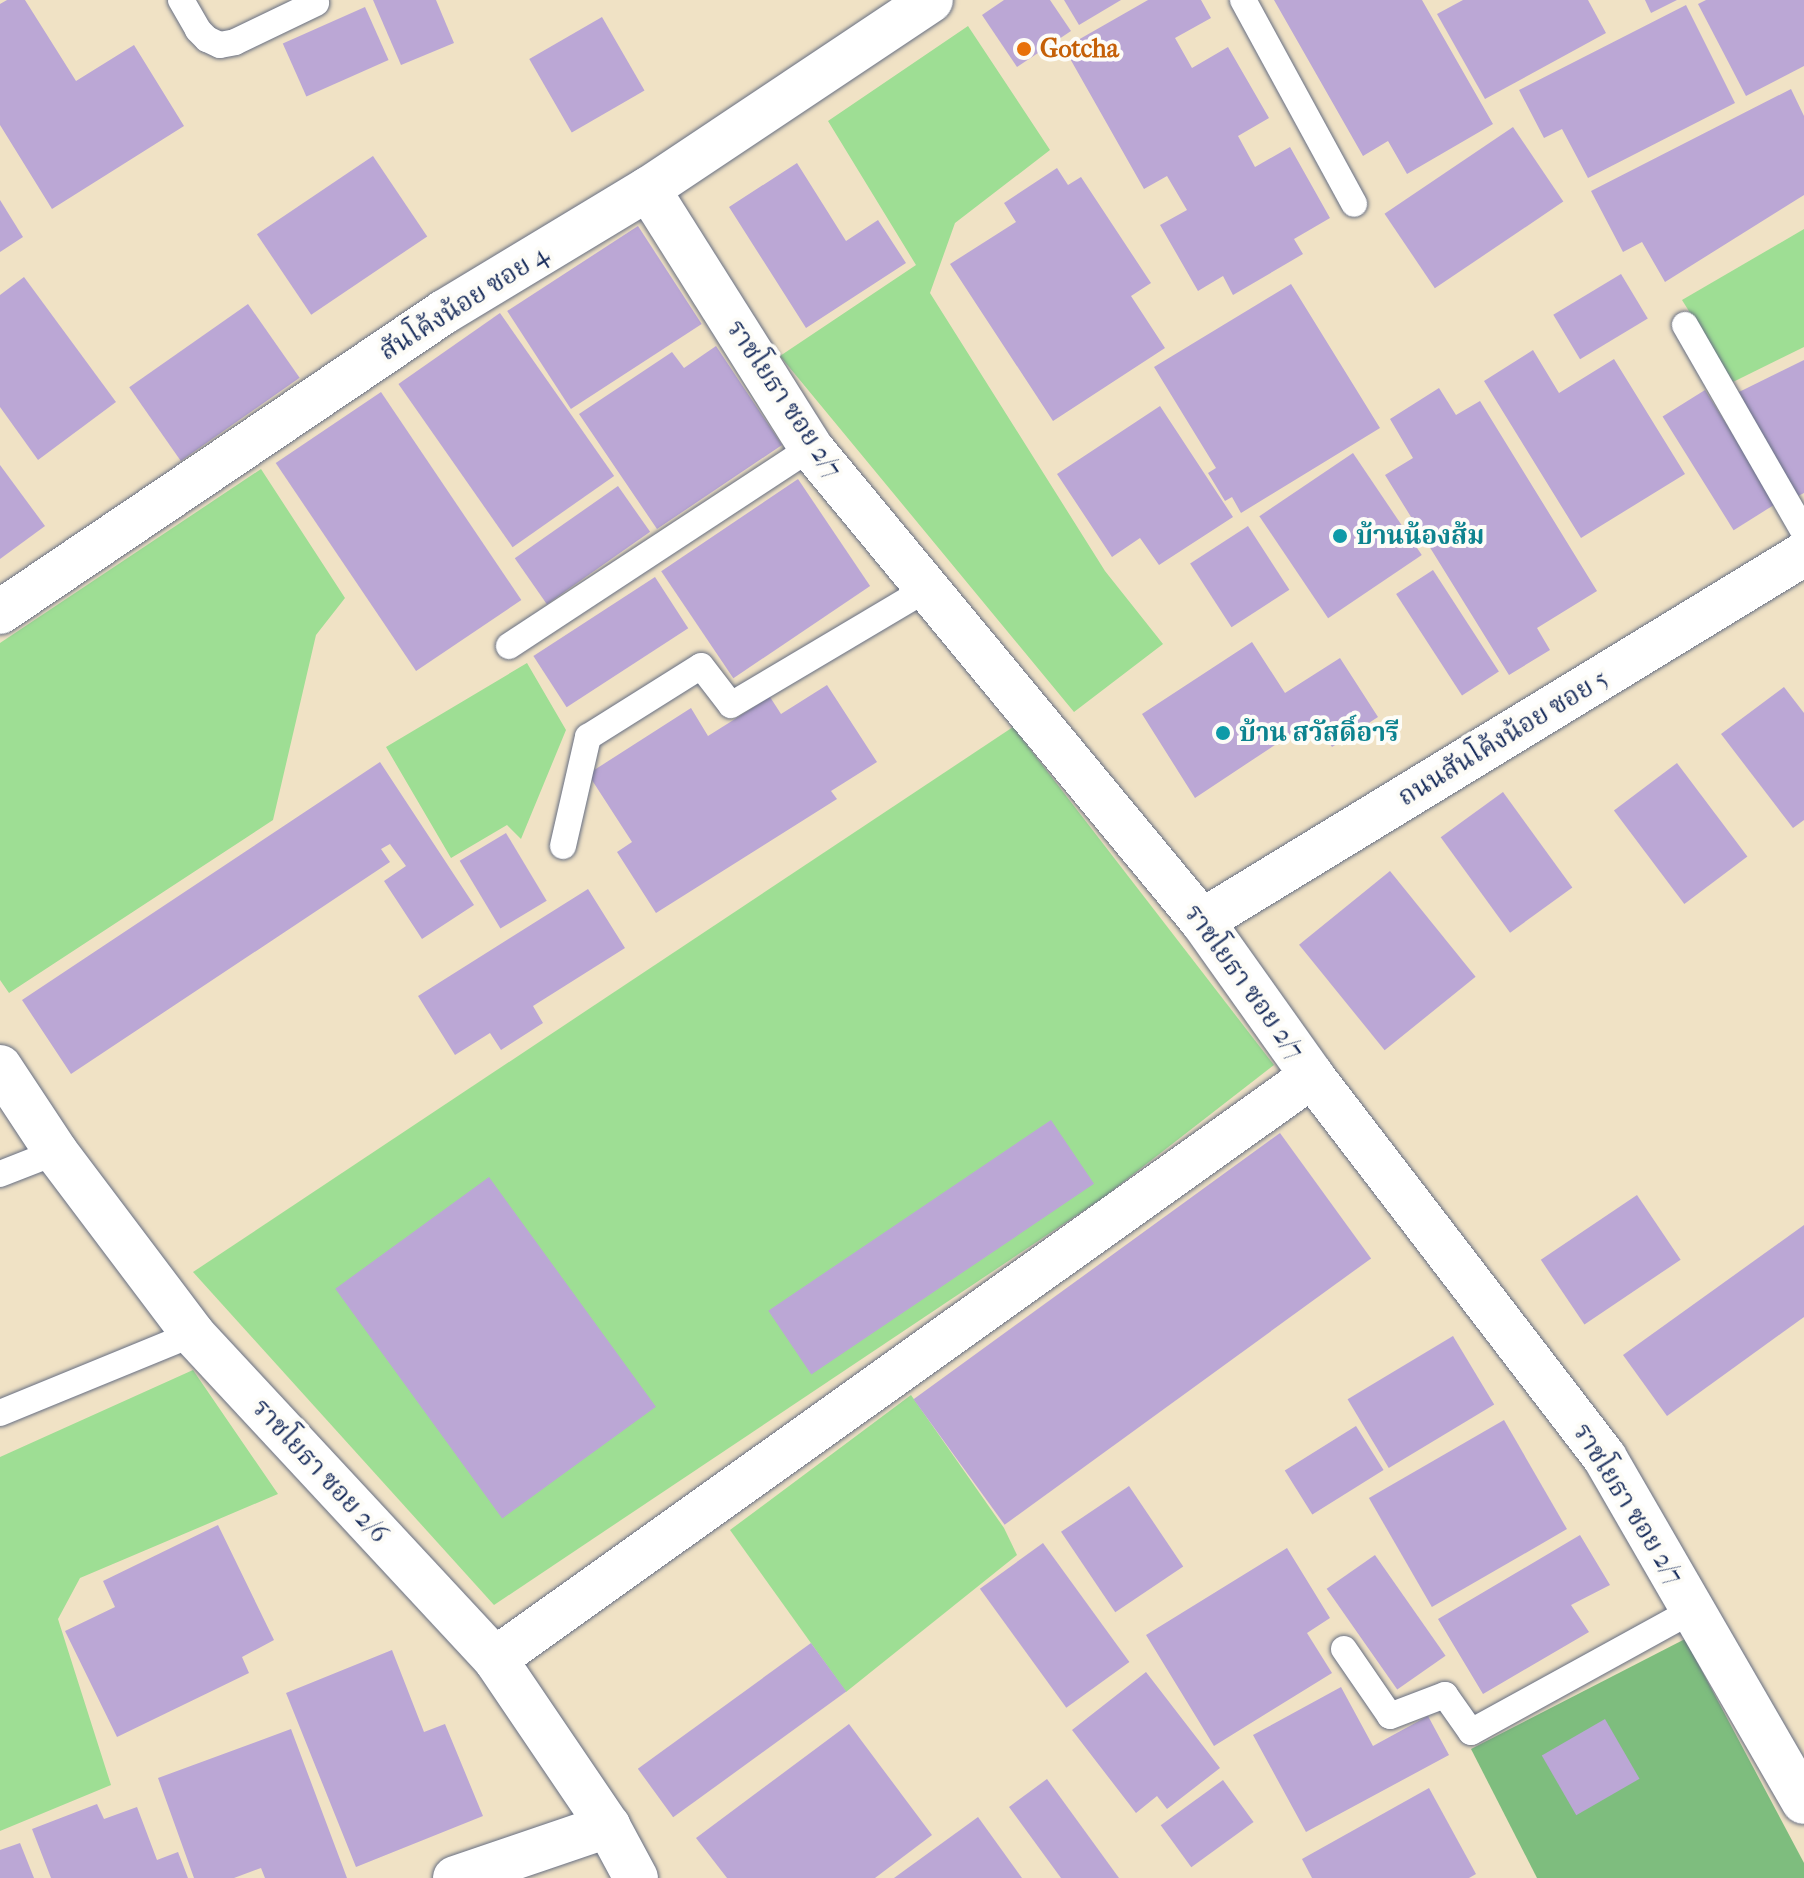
<!DOCTYPE html>
<html>
<head>
<meta charset="utf-8">
<style>
  body { margin:0 }
  #map { position:relative; width:1804px; height:1878px; overflow:hidden; background:#f0e2c5; font-family:"IM FELL French Canon","Noto Serif Thai",serif }
  div>[style] { position:absolute }
  .green>* { inset:0; background:#9ede94 }
  .forest>* { inset:0; background:#7ebd7e }
  .building>* { inset:0; background:#bba7d5; transform-origin:0 0 }
  .roads { filter:drop-shadow(0 0 2px #666e82) drop-shadow(0 0 2px #666e82) }
  .lane>* { height:26px; margin:-13px; padding:0 13px; transform-origin:13px; border-radius:13px; background:#fff }
  .street>* { height:44px; margin:-22px; padding:0 22px; transform-origin:22px; border-radius:22px; background:#fff }
  .dots>* { width:22px; height:22px; translate:-50% -50%; box-sizing:border-box; border:4px solid #fdfcf7; border-radius:50% }
  span { translate:-50% -50%; white-space:nowrap; text-align:center; line-height:1.15; -webkit-text-stroke:8px #fdfcf7; paint-order:stroke }
  .food-label { font-size:26px; color:#c56008; font-weight:700 }
  .left { translate:0 -50%; text-align:left }
  .street-label { font-size:26px; color:#1b2f5e }
  .culture-label { font-size:26px; color:#0d838f; font-weight:700 }
</style>
</head>
<body>
<div id="map">
  <div class="green">
    <div style="clip-path:polygon(968px 26px,1050px 150px,955px 223px,930px 293px,1105px 571px,1163px 644px,1074px 712px,780px 356px,916px 265px,828px 121px)"></div>
    <div style="clip-path:polygon(1804px 229px,1804px 347px,1733px 382px,1682px 300px)"></div>
    <div style="clip-path:polygon(261px 469px,345px 598px,316px 635px,273px 820px,9px 993px,0 980px,0 643px)"></div>
    <div style="clip-path:polygon(527px 663px,566px 730px,521px 839px,507px 825px,451px 858px,386px 747px)"></div>
    <div style="clip-path:polygon(1013px 727px,1274px 1065px,1104px 1197px,494px 1605px,193px 1272px)"></div>
    <div style="clip-path:polygon(193px 1370px,278px 1494px,80px 1578px,58px 1619px,111px 1785px,0 1831px,0 1457px)"></div>
    <div style="clip-path:polygon(911px 1395px,1004px 1528px,1017px 1555px,846px 1692px,730px 1530px)"></div>
  </div>
  <div class="forest">
    <div style="clip-path:polygon(1685px 1639px,1804px 1863px,1804px 1878px,1537px 1878px,1471px 1749px)"></div>
  </div>
  <div class="building">
    <div style="clip-path:polygon(7px 0,25px 0,76px 81px,134px 45px,184px 126px,52px 209px,0 125px,0 4px)"></div>
    <div style="clip-path:polygon(373px 0,436px 0,454px 43px,401px 65px)"></div>
    <div style="clip-path:polygon(1004px 0,1050px 0,1071px 31px,1017px 67px,982px 15px)"></div>
    <div style="clip-path:polygon(1064px 0,1121px 0,1079px 25px)"></div>
    <div style="clip-path:polygon(1148px 0,1201px 0,1211px 18px,1175px 38px,1192px 68px,1228px 47px,1269px 118px,1238px 136px,1255px 167px,1290px 147px,1330px 218px,1294px 239px,1303px 254px,1233px 295px,1223px 276px,1198px 291px,1160px 225px,1187px 210px,1167px 176px,1144px 189px,1064px 48px)"></div>
    <div style="clip-path:polygon(1274px 0,1422px 0,1493px 124px,1407px 174px,1388px 141px,1363px 156px)"></div>
    <div style="clip-path:polygon(1463px 0,1588px 0,1606px 33px,1485px 99px,1437px 14px)"></div>
    <div style="clip-path:polygon(1645px 0,1677px 0,1651px 13px)"></div>
    <div style="clip-path:polygon(1706px 0,1804px 0,1804px 66px,1746px 96px,1698px 4px)"></div>
    <div style="clip-path:polygon(1686px 5px,1735px 103px,1588px 178px,1562px 129px,1544px 138px,1519px 90px)"></div>
    <div style="left:365px;top:7px;width:58px;height:90px;rotate:66deg"></div>
    <div style="left:602px;top:17px;width:85px;height:84px;rotate:60deg"></div>
    <div style="clip-path:polygon(1791px 89px,1804px 116px,1804px 195px,1665px 282px,1642px 242px,1623px 252px,1591px 191px)"></div>
    <div style="left:1513px;top:127px;width:90px;height:155px;rotate:56deg"></div>
    <div style="left:373px;top:156px;width:97px;height:140px;rotate:56deg"></div>
    <div style="clip-path:polygon(797px 163px,846px 241px,878px 220px,906px 263px,806px 328px,729px 207px)"></div>
    <div style="clip-path:polygon(1057px 168px,1068px 185px,1081px 177px,1151px 283px,1131px 296px,1165px 348px,1053px 421px,950px 264px,1016px 222px,1004px 203px)"></div>
    <div style="clip-path:polygon(0 200px,23px 237px,0 252px)"></div>
    <div style="left:638px;top:226px;width:117px;height:156px;rotate:57deg"></div>
    <div style="left:1621px;top:274px;width:52px;height:79px;rotate:59deg"></div>
    <div style="clip-path:polygon(24px 277px,116px 402px,38px 460px,0 407px,0 295px)"></div>
    <div style="clip-path:polygon(1291px 284px,1380px 428px,1241px 513px,1232px 497px,1225px 501px,1208px 473px,1216px 468px,1154px 367px)"></div>
    <div style="left:248px;top:304px;width:90px;height:145px;rotate:55deg"></div>
    <div style="left:500px;top:313px;width:199px;height:124px;rotate:55deg"></div>
    <div style="clip-path:polygon(716px 346px,782px 445px,657px 529px,579px 414px,672px 352px,684px 368px)"></div>
    <div style="clip-path:polygon(1533px 350px,1559px 393px,1614px 359px,1685px 474px,1581px 538px,1484px 381px)"></div>
    <div style="clip-path:polygon(1804px 360px,1804px 493px,1794px 498px,1739px 392px)"></div>
    <div style="clip-path:polygon(1439px 388px,1456px 415px,1480px 401px,1597px 591px,1537px 628px,1550px 650px,1509px 675px,1385px 475px,1413px 458px,1390px 419px)"></div>
    <div style="left:1705px;top:390px;width:134px;height:50px;rotate:58deg"></div>
    <div style="left:381px;top:392px;width:251px;height:127px;rotate:56deg"></div>
    <div style="clip-path:polygon(1160px 406px,1233px 517px,1159px 565px,1140px 538px,1112px 557px,1057px 474px)"></div>
    <div style="left:1353px;top:453px;width:123px;height:113px;rotate:56deg"></div>
    <div style="clip-path:polygon(0 465px,45px 526px,0 559px)"></div>
    <div style="left:798px;top:479px;width:129px;height:165px;rotate:56deg"></div>
    <div style="left:618px;top:486px;width:56px;height:126px;rotate:55deg"></div>
    <div style="left:1248px;top:526px;width:76px;height:69px;rotate:57deg"></div>
    <div style="left:1433px;top:570px;width:121px;height:44px;rotate:57deg"></div>
    <div style="left:655px;top:577px;width:61px;height:145px;rotate:57deg"></div>
    <div style="clip-path:polygon(1252px 642px,1285px 693px,1340px 658px,1378px 717px,1332px 747px,1314px 719px,1195px 798px,1142px 714px)"></div>
    <div style="clip-path:polygon(827px 685px,877px 762px,831px 791px,837px 799px,656px 913px,617px 852px,632px 842px,588px 774px,691px 708px,708px 736px,770px 697px,781px 714px)"></div>
    <div style="clip-path:polygon(1784px 687px,1804px 713px,1804px 820px,1793px 828px,1721px 734px)"></div>
    <div style="clip-path:polygon(380px 762px,474px 905px,422px 939px,384px 881px,406px 866px,390px 844px,381px 849px,390px 862px,71px 1074px,22px 1000px)"></div>
    <div style="left:1677px;top:763px;width:117px;height:79px;rotate:53deg"></div>
    <div style="left:1503px;top:792px;width:118px;height:77px;rotate:54deg"></div>
    <div style="left:506px;top:833px;width:79px;height:54px;rotate:59deg"></div>
    <div style="left:1390px;top:871px;width:136px;height:117px;rotate:51deg"></div>
    <div style="clip-path:polygon(588px 889px,625px 948px,533px 1006px,543px 1023px,501px 1050px,490px 1033px,455px 1055px,418px 996px)"></div>
    <div style="left:1051px;top:1120px;width:77px;height:341px;rotate:56deg"></div>
    <div style="left:1280px;top:1133px;width:155px;height:453px;rotate:54deg"></div>
    <div style="left:489px;top:1177px;width:284px;height:190px;rotate:54deg"></div>
    <div style="left:1637px;top:1195px;width:78px;height:116px;rotate:56deg"></div>
    <div style="clip-path:polygon(1804px 1225px,1804px 1317px,1667px 1416px,1623px 1355px)"></div>
    <div style="left:1453px;top:1336px;width:80px;height:123px;rotate:59deg"></div>
    <div style="left:1504px;top:1420px;width:126px;height:156px;rotate:60deg"></div>
    <div style="left:1356px;top:1426px;width:52px;height:84px;rotate:58deg"></div>
    <div style="left:1129px;top:1486px;width:97px;height:82px;rotate:56deg"></div>
    <div style="clip-path:polygon(218px 1525px,274px 1640px,242px 1657px,249px 1673px,117px 1737px,65px 1631px,115px 1607px,103px 1581px)"></div>
    <div style="clip-path:polygon(1580px 1535px,1610px 1585px,1571px 1605px,1589px 1632px,1483px 1694px,1438px 1619px)"></div>
    <div style="left:1043px;top:1543px;width:147px;height:78px;rotate:54deg"></div>
    <div style="clip-path:polygon(1287px 1548px,1330px 1618px,1307px 1633px,1332px 1673px,1214px 1746px,1146px 1635px)"></div>
    <div style="left:1375px;top:1555px;width:123px;height:59px;rotate:55deg"></div>
    <div style="left:811px;top:1643px;width:60px;height:214px;rotate:54deg"></div>
    <div style="clip-path:polygon(392px 1650px,424px 1732px,445px 1724px,483px 1816px,356px 1867px,286px 1693px)"></div>
    <div style="clip-path:polygon(1146px 1672px,1220px 1768px,1167px 1809px,1157px 1796px,1136px 1813px,1072px 1730px)"></div>
    <div style="clip-path:polygon(1341px 1687px,1373px 1746px,1428px 1716px,1449px 1755px,1306px 1832px,1253px 1735px)"></div>
    <div style="left:1605px;top:1719px;width:69px;height:73px;rotate:60deg"></div>
    <div style="clip-path:polygon(849px 1724px,932px 1835px,875px 1878px,727px 1878px,696px 1838px)"></div>
    <div style="clip-path:polygon(291px 1729px,347px 1878px,265px 1878px,261px 1868px,234px 1878px,194px 1878px,158px 1778px)"></div>
    <div style="clip-path:polygon(1047px 1779px,1119px 1878px,1061px 1878px,1009px 1807px)"></div>
    <div style="left:1223px;top:1780px;width:52px;height:77px;rotate:54deg"></div>
    <div style="clip-path:polygon(1429px 1788px,1476px 1874px,1469px 1878px,1312px 1878px,1302px 1859px)"></div>
    <div style="clip-path:polygon(97px 1804px,104px 1819px,137px 1807px,157px 1860px,178px 1852px,188px 1878px,51px 1878px,32px 1829px)"></div>
    <div style="clip-path:polygon(978px 1817px,1022px 1878px,894px 1878px)"></div>
    <div style="clip-path:polygon(20px 1843px,34px 1878px,0 1878px,0 1850px)"></div>
  </div>
  <div class="roads">
    <div class="lane">
      <div style="left:181px;top:0;width:34px;rotate:60deg"></div>
      <div style="left:198px;top:30px;width:13px;rotate:45deg"></div>
      <div style="left:207px;top:39px;width:14px;rotate:25deg"></div>
      <div style="left:220px;top:45px;width:15px;rotate:-11deg"></div>
      <div style="left:235px;top:42px;width:90px;rotate:-25.7deg"></div>
      <div style="left:1243px;top:0;width:232px;rotate:61.4deg"></div>
      <div style="left:1685px;top:325px;width:239px;rotate:60.1deg"></div>
      <div style="left:509px;top:646px;width:361px;rotate:-33.3deg"></div>
      <div style="left:563px;top:846px;width:112px;rotate:-77.1deg"></div>
      <div style="left:588px;top:737px;width:133px;rotate:-32.1deg"></div>
      <div style="left:701px;top:666px;width:49px;rotate:52.4deg"></div>
      <div style="left:731px;top:705px;width:229px;rotate:-30.7deg"></div>
      <div style="left:0;top:1174px;width:60px;rotate:-21.4deg"></div>
      <div style="left:0;top:1413px;width:209px;rotate:-22.3deg"></div>
      <div style="left:1344px;top:1649px;width:81px;rotate:55.5deg"></div>
      <div style="left:1390px;top:1716px;width:59px;rotate:-20.9deg"></div>
      <div style="left:1445px;top:1695px;width:45px;rotate:54.9deg"></div>
      <div style="left:1471px;top:1732px;width:253px;rotate:-28.8deg"></div>
    </div>
    <div class="street">
      <div style="left:648px;top:189px;width:306px;rotate:57.8deg"></div>
      <div style="left:811px;top:448px;width:614px;rotate:50.42deg"></div>
      <div style="left:1202px;top:921px;width:190px;rotate:54.6deg"></div>
      <div style="left:1312px;top:1076px;width:481px;rotate:52.5deg"></div>
      <div style="left:1605px;top:1458px;width:397px;rotate:60deg"></div>
      <div style="left:0;top:612px;width:536px;rotate:-34.05deg"></div>
      <div style="left:444px;top:312px;width:238px;rotate:-31.1deg"></div>
      <div style="left:648px;top:189px;width:340px;rotate:-33.7deg"></div>
      <div style="left:1202px;top:921px;width:705px;rotate:-31.37deg"></div>
      <div style="left:0;top:1067px;width:102px;rotate:56.6deg"></div>
      <div style="left:56px;top:1152px;width:228px;rotate:53deg"></div>
      <div style="left:193px;top:1334px;width:444px;rotate:47.1deg"></div>
      <div style="left:495px;top:1659px;width:202px;rotate:55.9deg"></div>
      <div style="left:608px;top:1826px;width:59px;rotate:61.7deg"></div>
      <div style="left:495px;top:1659px;width:1004px;rotate:-35.51deg"></div>
      <div style="left:455px;top:1878px;width:162px;rotate:-18.8deg"></div>
    </div>
  </div>
  <div class="dots">
    <div style="left:1024px;top:49px;background:#e8710a"></div>
    <div style="left:1340px;top:536px;background:#0f9aa8"></div>
    <div style="left:1223px;top:733px;background:#0f9aa8"></div>
  </div>
  <div class="food-label">
    <span class="left" style="left:1040px;top:49px">Gotcha</span>
  </div>
  <div class="street-label">
    <span style="left:464px;top:303px;rotate:-32deg">สันโค้งน้อย ซอย 4</span>
    <span style="left:784px;top:399px;rotate:56deg">ราชโยธา ซอย 2/7</span>
    <span style="left:1503px;top:738px;rotate:-31deg">ถนนสันโค้งน้อย ซอย 5</span>
    <span style="left:1244px;top:982px;rotate:54deg">ราชโยธา ซอย 2/7</span>
    <span style="left:320px;top:1471px;rotate:47deg">ราชโยธา ซอย 2/6</span>
    <span style="left:1628px;top:1504px;rotate:58deg">ราชโยธา ซอย 2/7</span>
  </div>
  <div class="culture-label">
    <span class="left" style="left:1356px;top:536px">บ้านน้องส้ม</span>
    <span class="left" style="left:1239px;top:733px">บ้าน สวัสดิ์อารี</span>
  </div>
</div>
</body>
</html>
